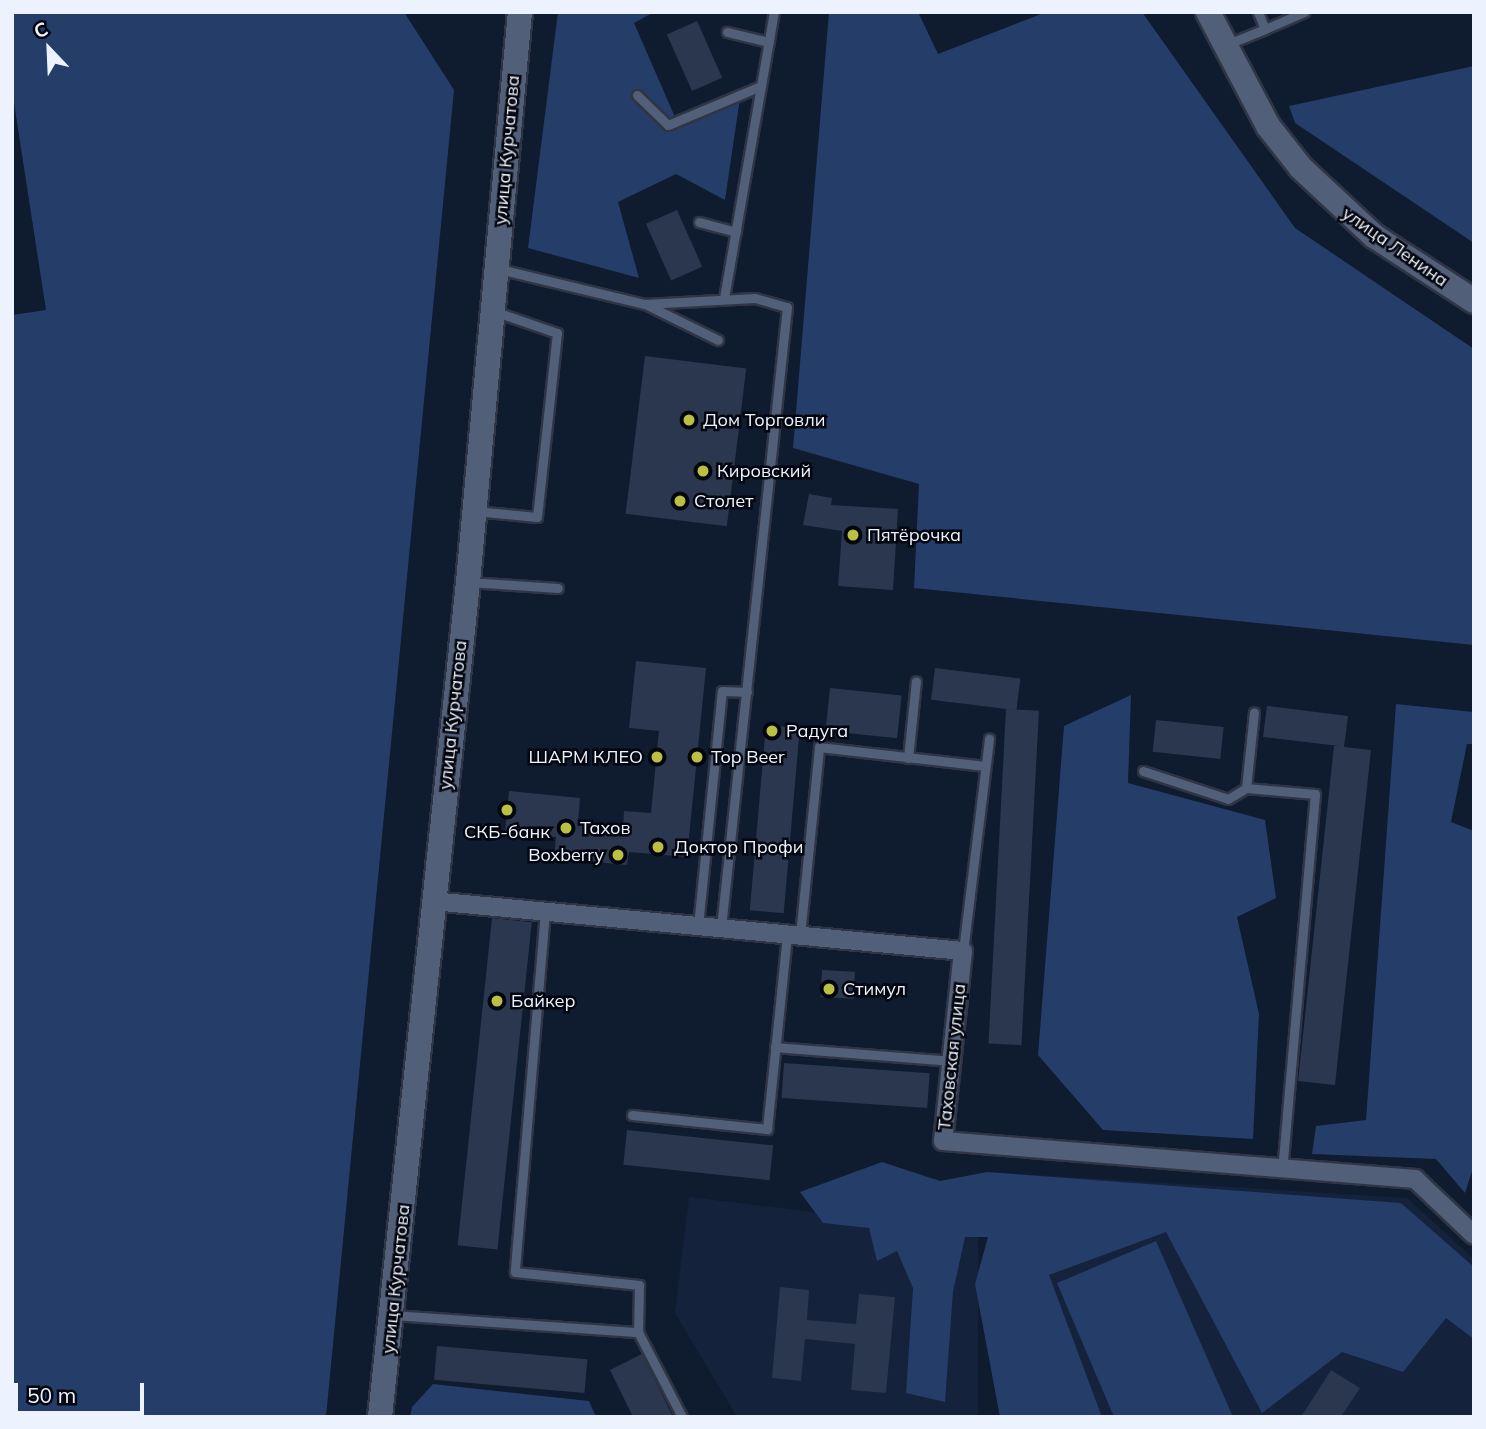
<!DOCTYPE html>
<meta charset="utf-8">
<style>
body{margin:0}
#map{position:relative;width:1486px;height:1429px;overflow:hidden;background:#0f1b2f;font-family:Mulish,sans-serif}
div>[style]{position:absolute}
.built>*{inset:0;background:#14223c}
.green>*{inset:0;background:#243d69}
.building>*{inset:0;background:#2b374e;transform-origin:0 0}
.roads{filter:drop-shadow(2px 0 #303545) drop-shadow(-2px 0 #303545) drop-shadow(0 2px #303545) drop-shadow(0 -2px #303545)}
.lane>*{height:9px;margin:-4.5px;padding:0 4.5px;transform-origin:4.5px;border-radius:4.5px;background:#515f78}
.street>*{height:18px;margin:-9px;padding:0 9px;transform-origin:9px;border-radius:9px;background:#515f78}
.secondary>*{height:24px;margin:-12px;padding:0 12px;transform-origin:12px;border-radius:12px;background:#515f78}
.dots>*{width:19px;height:19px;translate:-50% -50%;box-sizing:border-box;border:4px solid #03060e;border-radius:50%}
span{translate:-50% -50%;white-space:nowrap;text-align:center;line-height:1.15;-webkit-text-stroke:5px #03060e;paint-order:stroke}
.street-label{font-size:18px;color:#ecf3ff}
.poi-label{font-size:18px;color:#ecf3ff}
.left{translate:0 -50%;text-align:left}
.right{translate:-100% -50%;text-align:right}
.frame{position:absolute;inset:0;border:14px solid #ecf3ff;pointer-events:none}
.north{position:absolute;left:14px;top:14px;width:70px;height:70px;-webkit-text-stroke:5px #03060e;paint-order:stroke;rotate:337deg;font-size:19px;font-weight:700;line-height:28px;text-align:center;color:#ecf3ff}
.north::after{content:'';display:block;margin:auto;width:24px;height:32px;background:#ecf3ff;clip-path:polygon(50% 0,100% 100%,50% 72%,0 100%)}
.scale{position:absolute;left:14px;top:1383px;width:130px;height:32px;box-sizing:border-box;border:4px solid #ecf3ff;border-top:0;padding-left:9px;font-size:21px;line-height:24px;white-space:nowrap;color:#ecf3ff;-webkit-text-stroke:5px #03060e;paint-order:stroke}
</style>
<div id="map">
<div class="built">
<div style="clip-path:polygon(1021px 1174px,1407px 1198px,1474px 1259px,1474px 1417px,1042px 1417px)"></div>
<div style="clip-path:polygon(689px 1197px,978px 1232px,978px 1417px,737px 1417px,675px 1313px)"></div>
</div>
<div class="green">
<div style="clip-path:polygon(12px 12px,404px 12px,454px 90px,326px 1417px,12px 1417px,12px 315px,46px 310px,12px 90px)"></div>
<div style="clip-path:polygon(558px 12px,654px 12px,634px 23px,675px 117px,740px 98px,725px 200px,676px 174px,618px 202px,639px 278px,528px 248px)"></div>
<div style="clip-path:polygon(829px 12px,918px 12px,938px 54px,1046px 12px,1142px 12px,1295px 228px,1474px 349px,1474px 645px,914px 588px,919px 484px,793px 448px)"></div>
<div style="clip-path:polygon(1474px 66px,1474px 243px,1295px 123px,1289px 106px)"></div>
<div style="clip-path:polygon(1131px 695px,1128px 783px,1265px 820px,1276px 898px,1237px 917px,1259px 1014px,1253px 1139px,1103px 1130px,1038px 1055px,1064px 726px)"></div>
<div style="clip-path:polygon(1396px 704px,1474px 712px,1474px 744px,1467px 744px,1451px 822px,1474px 831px,1474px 1165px,1465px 1193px,1436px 1159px,1312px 1154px,1316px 1126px,1366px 1120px)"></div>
<div style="clip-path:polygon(882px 1162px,940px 1181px,987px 1172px,1401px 1203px,1474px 1267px,1474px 1339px,1446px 1318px,1403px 1372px,1342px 1352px,1262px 1413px,1166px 1232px,1049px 1275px,1102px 1417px,1000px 1417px,975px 1284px,988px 1237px,965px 1237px,953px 1292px,945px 1402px,906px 1393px,913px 1288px,897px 1251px,877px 1261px,869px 1228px,823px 1223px,800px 1192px)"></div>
<div style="clip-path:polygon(1156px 1241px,1233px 1417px,1114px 1417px,1057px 1283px)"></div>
<div style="clip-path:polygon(433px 1384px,589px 1401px,596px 1417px,410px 1417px,412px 1407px)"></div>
</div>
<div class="building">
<div style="left:697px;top:21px;width:62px;height:33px;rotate:66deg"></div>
<div style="left:677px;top:210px;width:62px;height:34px;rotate:66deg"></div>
<div style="left:645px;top:356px;width:102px;height:159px;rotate:7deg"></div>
<div style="clip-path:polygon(809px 494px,832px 498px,831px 505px,898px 509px,893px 590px,838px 586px,842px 531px,803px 525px)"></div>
<div style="clip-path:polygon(636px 661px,706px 668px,687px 857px,629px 852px,627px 865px,554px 858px,556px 837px,505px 832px,509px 791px,580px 798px,578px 823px,623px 827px,624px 811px,651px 813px,659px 731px,629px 728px)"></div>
<div style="left:935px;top:668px;width:86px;height:32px;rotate:7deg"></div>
<div style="left:830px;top:688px;width:72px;height:43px;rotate:6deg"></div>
<div style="clip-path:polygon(1267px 706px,1348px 716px,1344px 747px,1371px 750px,1335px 1085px,1298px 1081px,1334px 746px,1339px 746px,1263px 737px)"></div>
<div style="left:1006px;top:709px;width:33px;height:335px;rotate:3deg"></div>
<div style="left:1156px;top:720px;width:68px;height:32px;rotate:6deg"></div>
<div style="left:766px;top:725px;width:34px;height:186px;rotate:5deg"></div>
<div style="left:492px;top:918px;width:40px;height:329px;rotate:6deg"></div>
<div style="left:822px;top:970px;width:33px;height:27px;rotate:3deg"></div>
<div style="left:784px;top:1063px;width:146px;height:35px;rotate:4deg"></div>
<div style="left:627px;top:1130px;width:147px;height:35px;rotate:6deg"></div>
<div style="clip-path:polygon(780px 1287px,809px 1290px,807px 1320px,856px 1324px,859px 1294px,895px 1297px,886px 1393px,851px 1390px,855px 1344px,805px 1339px,801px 1381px,772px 1378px)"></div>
<div style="left:437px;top:1346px;width:151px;height:34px;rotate:5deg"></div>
<div style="clip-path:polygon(642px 1354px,655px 1380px,673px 1417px,633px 1417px,610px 1370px)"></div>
<div style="clip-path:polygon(1331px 1370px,1360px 1388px,1341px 1417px,1301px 1417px)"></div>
</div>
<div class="roads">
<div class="lane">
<div style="left:1258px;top:12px;width:18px;rotate:68deg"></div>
<div style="left:1265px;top:29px;width:43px;rotate:-23.6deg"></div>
<div style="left:727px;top:32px;width:43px;rotate:13.4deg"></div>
<div style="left:1228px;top:44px;width:40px;rotate:-22deg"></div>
<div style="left:637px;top:95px;width:43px;rotate:44.1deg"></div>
<div style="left:668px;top:125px;width:101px;rotate:-22.8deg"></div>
<div style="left:699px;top:222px;width:38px;rotate:15deg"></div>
<div style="left:499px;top:269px;width:150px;rotate:13.5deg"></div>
<div style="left:645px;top:304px;width:110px;rotate:-3.1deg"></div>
<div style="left:755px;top:298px;width:33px;rotate:16deg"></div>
<div style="left:787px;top:307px;width:624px;rotate:96.07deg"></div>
<div style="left:724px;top:298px;width:290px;rotate:-80.1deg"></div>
<div style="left:647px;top:305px;width:79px;rotate:26.2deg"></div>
<div style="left:475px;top:511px;width:62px;rotate:5.5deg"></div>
<div style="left:537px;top:517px;width:185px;rotate:-83.8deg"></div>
<div style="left:557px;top:333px;width:68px;rotate:-161deg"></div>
<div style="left:469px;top:582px;width:89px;rotate:3.9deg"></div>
<div style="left:908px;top:758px;width:77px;rotate:-84.1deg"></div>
<div style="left:1143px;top:771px;width:89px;rotate:18.2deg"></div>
<div style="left:1228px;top:799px;width:21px;rotate:-31deg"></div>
<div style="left:1246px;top:788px;width:69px;rotate:5deg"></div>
<div style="left:1315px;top:794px;width:375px;rotate:95deg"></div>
<div style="left:1246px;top:788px;width:76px;rotate:-84deg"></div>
<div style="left:545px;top:911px;width:362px;rotate:94.8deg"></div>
<div style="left:515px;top:1272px;width:125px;rotate:6deg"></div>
<div style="left:639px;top:1285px;width:47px;rotate:91.2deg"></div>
<div style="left:698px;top:926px;width:236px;rotate:-84.2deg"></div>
<div style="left:722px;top:691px;width:25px;rotate:2deg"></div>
<div style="left:800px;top:935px;width:189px;rotate:-84.2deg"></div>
<div style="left:819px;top:747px;width:167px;rotate:6.5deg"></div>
<div style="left:963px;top:951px;width:214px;rotate:-83deg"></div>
<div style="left:775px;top:1047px;width:177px;rotate:4.5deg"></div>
<div style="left:632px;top:1115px;width:136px;rotate:5.9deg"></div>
<div style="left:767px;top:1129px;width:196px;rotate:-84.1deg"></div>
<div style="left:393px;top:1315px;width:246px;rotate:4deg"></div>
<div style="left:638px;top:1332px;width:96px;rotate:62.6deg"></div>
</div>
<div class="street">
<div style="left:432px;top:901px;width:533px;rotate:5.38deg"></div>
<div style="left:963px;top:951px;width:191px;rotate:96deg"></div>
<div style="left:943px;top:1141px;width:474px;rotate:4.6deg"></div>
<div style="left:1415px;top:1179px;width:81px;rotate:43.5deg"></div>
</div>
<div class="secondary">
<div style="left:1208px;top:12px;width:129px;rotate:62.2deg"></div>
<div style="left:1268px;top:126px;width:53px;rotate:51.8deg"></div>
<div style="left:1301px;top:168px;width:100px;rotate:43deg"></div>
<div style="left:1374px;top:236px;width:119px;rotate:33deg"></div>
<div style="left:380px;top:1417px;width:840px;rotate:-83.98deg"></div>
<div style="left:468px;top:582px;width:572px;rotate:-84.79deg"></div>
</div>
</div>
<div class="dots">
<div style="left:689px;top:420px;background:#bbc045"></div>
<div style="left:703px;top:471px;background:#bbc045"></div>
<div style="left:680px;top:501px;background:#bbc045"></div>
<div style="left:853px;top:535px;background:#bbc045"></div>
<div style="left:772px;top:731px;background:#bbc045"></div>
<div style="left:657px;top:757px;background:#bbc045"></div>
<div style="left:697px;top:757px;background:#bbc045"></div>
<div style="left:507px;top:810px;background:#bbc045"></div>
<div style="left:566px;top:828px;background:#bbc045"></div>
<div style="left:658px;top:847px;background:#bbc045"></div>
<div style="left:618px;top:855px;background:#bbc045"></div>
<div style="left:829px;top:989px;background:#bbc045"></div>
<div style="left:497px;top:1001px;background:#bbc045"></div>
</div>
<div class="street-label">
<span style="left:507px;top:150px;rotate:-85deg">улица Курчатова</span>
<span style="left:1395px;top:247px;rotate:35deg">улица Ленина</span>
<span style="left:453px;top:715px;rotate:-84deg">улица Курчатова</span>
<span style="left:952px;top:1057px;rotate:-84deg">Таховская улица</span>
<span style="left:396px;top:1279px;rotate:-84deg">улица Курчатова</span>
</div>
<div class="poi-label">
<span class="left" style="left:703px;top:420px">Дом Торговли</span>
<span class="left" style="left:717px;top:471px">Кировский</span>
<span class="left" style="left:694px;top:501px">Столет</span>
<span class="left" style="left:867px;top:535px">Пятёрочка</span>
<span class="left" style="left:786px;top:731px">Радуга</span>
<span class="right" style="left:643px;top:757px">ШАРМ КЛЕО</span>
<span class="left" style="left:711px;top:757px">Top Beer</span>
<span class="left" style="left:580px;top:828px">Тахов</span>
<span style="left:507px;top:832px">СКБ-банк</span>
<span class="left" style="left:674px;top:847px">Доктор Профи</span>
<span class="right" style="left:604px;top:855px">Boxberry</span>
<span class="left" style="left:843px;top:989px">Стимул</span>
<span class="left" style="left:511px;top:1001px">Байкер</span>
</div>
<div class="frame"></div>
<div class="north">С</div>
<div class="scale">50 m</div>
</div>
